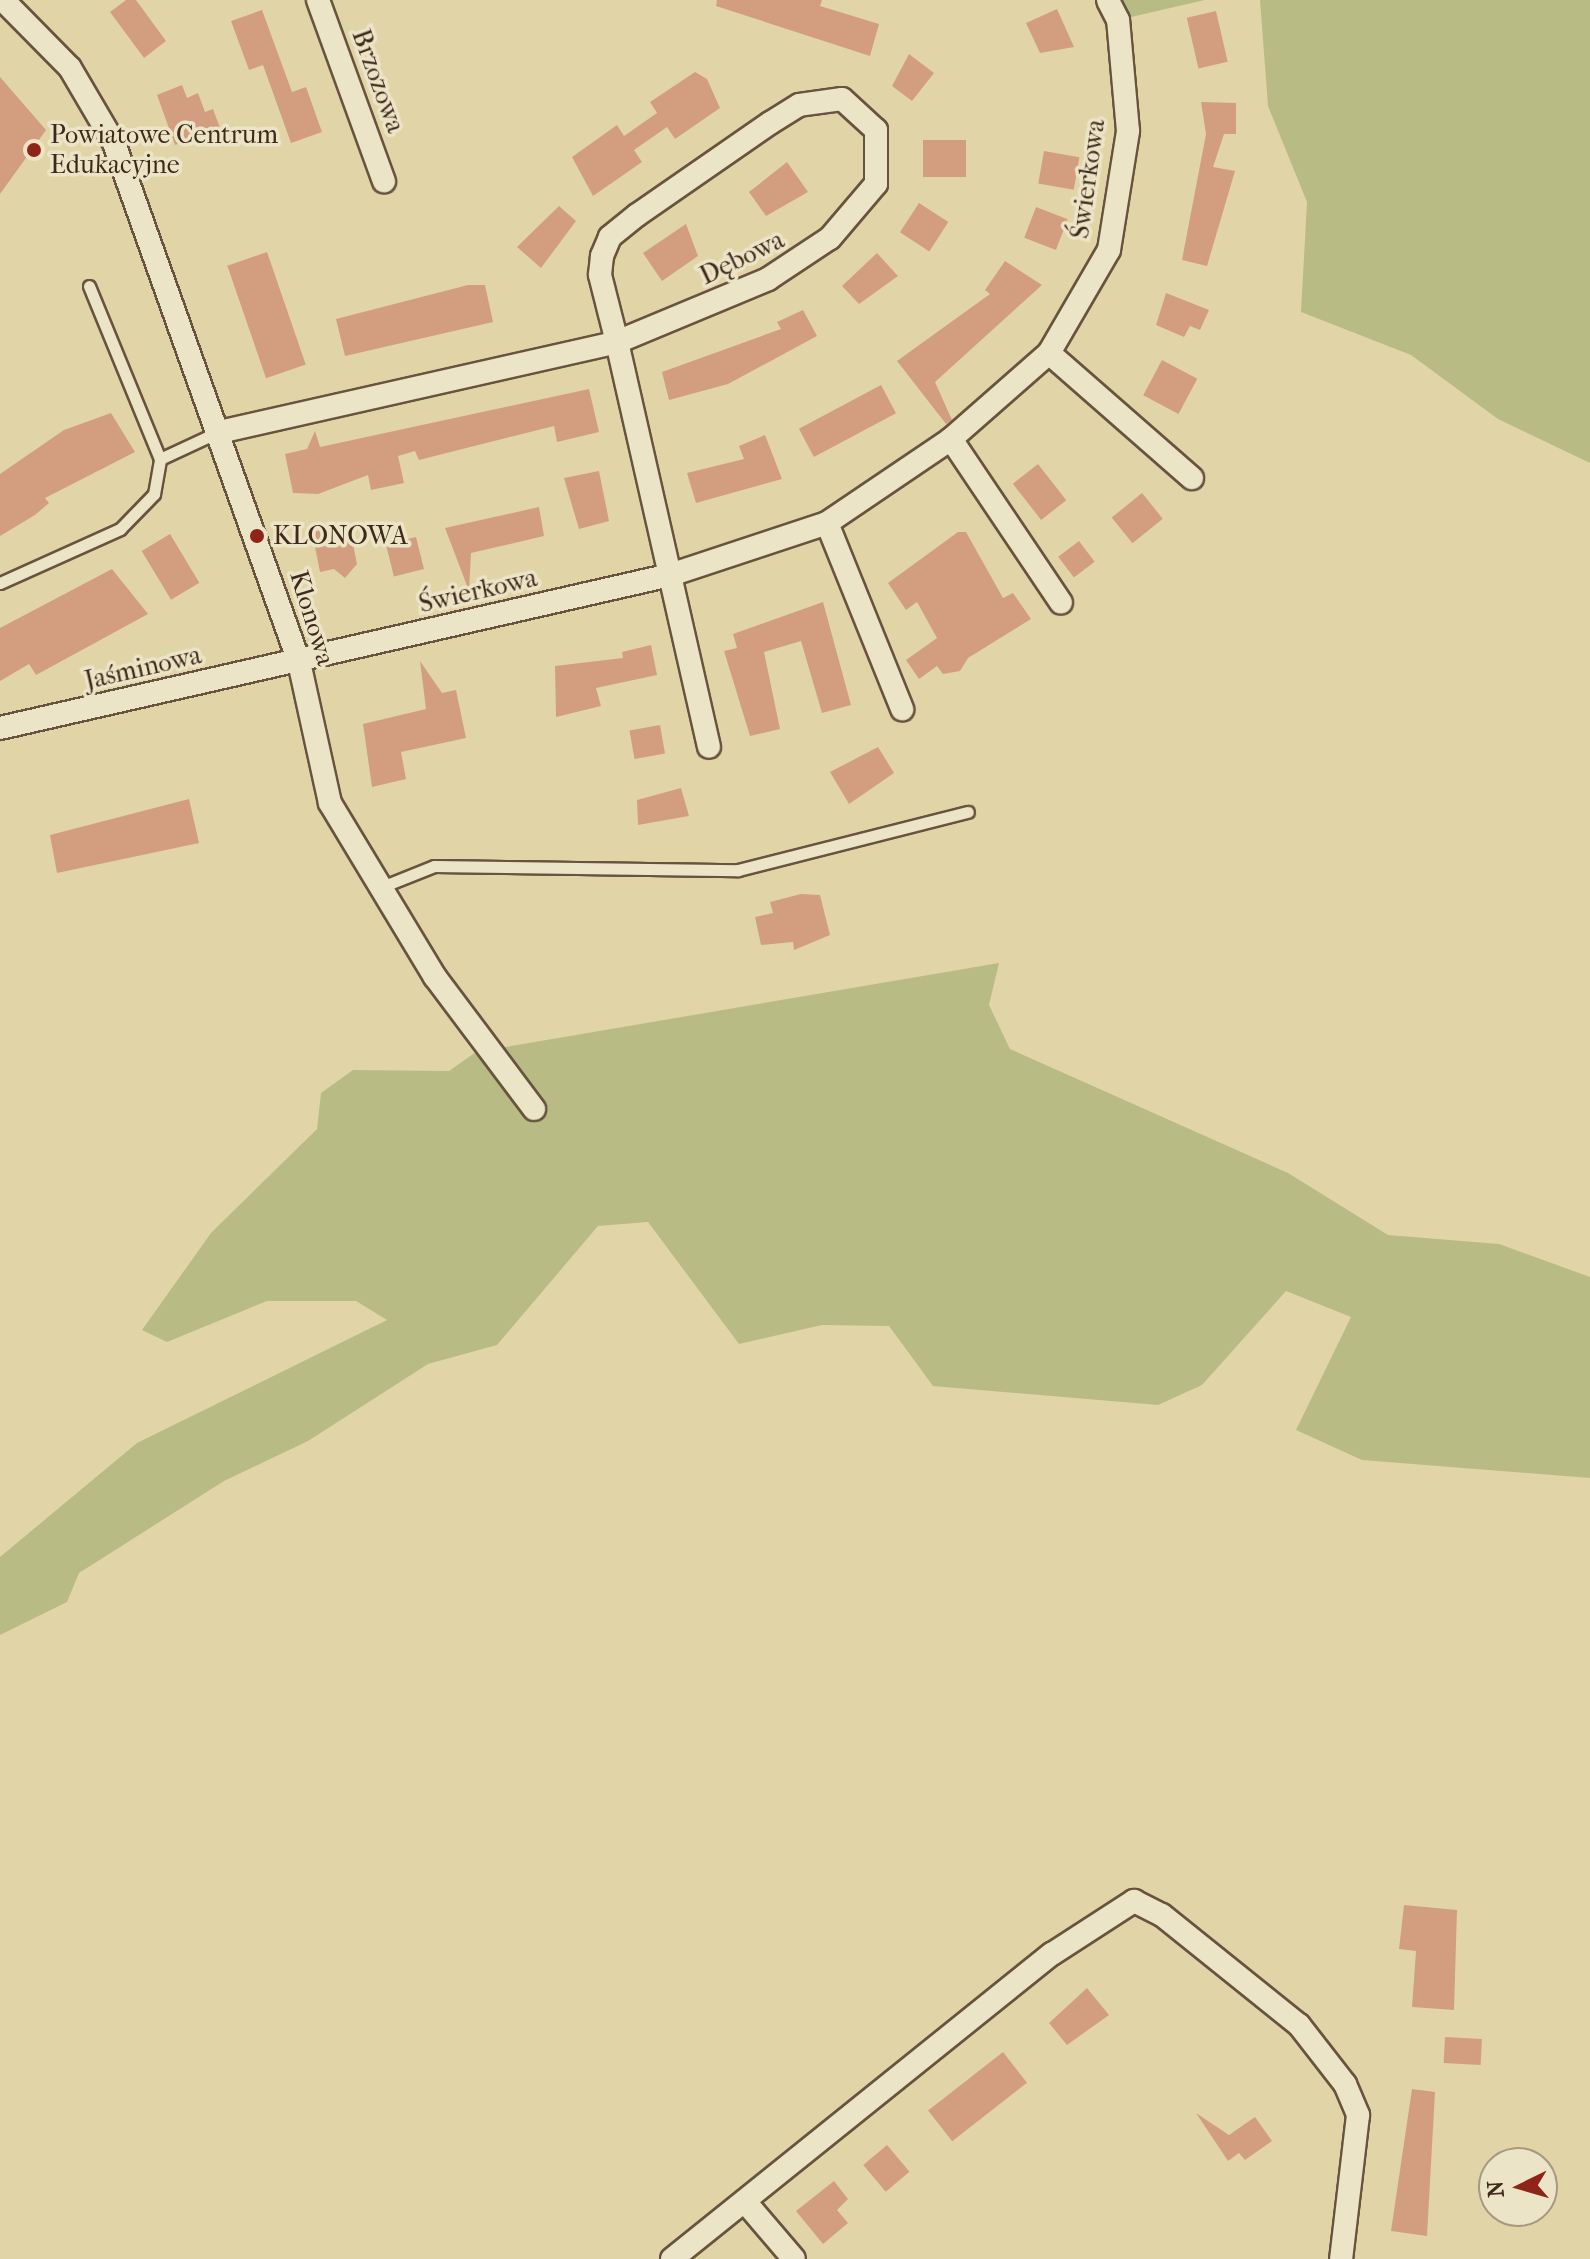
<!DOCTYPE html>
<meta charset="utf-8">
<style>
body{margin:0}
#map{position:relative;width:1590px;height:2259px;overflow:hidden;background:#e1d5a8;font-family:"IM FELL French Canon",serif}
div>[style]{position:absolute}
.green>*{inset:0;background:#b8bc84}
.building>*{inset:0;background:#d39e7f;transform-origin:0 0}
.roads{filter:drop-shadow(2px 0 #68543e) drop-shadow(-2px 0 #68543e) drop-shadow(0 2px #68543e) drop-shadow(0 -2px #68543e)}
.lane>*{height:11px;margin:-5.5px;padding:0 5.5px;transform-origin:5.5px;border-radius:5.5px;background:#ece4c6}
.street>*{height:22px;margin:-11px;padding:0 11px;transform-origin:11px;border-radius:11px;background:#ece4c6}
.dots>*{width:22px;height:22px;translate:-50% -50%;box-sizing:border-box;border:4px solid #ece4c6;border-radius:50%}
span{translate:-50% -50%;white-space:nowrap;text-align:center;line-height:1.15;-webkit-text-stroke:7px #ece4c6;paint-order:stroke}
.street-label{font-size:26px;color:#3f291b}
.poi-label{font-size:26px;color:#3f291b}
.left{translate:0 -50%;text-align:left}
.north{position:absolute;left:1478px;top:2147px;width:80px;height:80px;box-sizing:border-box;background:#ece4c6;border:2px solid #a79982;border-radius:50%;rotate:265deg;font-size:22px;font-weight:700;line-height:32px;text-align:center;color:#3f291b}
.north::after{content:'';display:block;margin:auto;width:28px;height:36px;background:#8f2418;clip-path:polygon(50% 0,100% 100%,50% 72%,0 100%)}
</style>
<div id="map">
<div class="green">
<div style="clip-path:polygon(1122px 0,1205px 0,1131px 17px)"></div>
<div style="clip-path:polygon(1260px 0,1590px 0,1590px 463px,1498px 419px,1411px 355px,1301px 312px,1307px 202px,1268px 106px)"></div>
<div style="clip-path:polygon(999px 963px,989px 1005px,1010px 1049px,1288px 1173px,1388px 1235px,1499px 1244px,1590px 1277px,1590px 1478px,1362px 1460px,1296px 1430px,1351px 1317px,1286px 1291px,1202px 1385px,1158px 1405px,933px 1386px,889px 1326px,822px 1325px,739px 1344px,648px 1222px,598px 1226px,497px 1345px,428px 1364px,308px 1441px,224px 1481px,79px 1573px,67px 1602px,0 1635px,0 1557px,137px 1443px,387px 1320px,356px 1301px,267px 1301px,167px 1342px,142px 1330px,211px 1233px,317px 1129px,321px 1093px,353px 1070px,449px 1071px,476px 1052px)"></div>
</div>
<div class="building">
<div style="clip-path:polygon(126px 0,136px 0,166px 41px,144px 58px,110px 12px)"></div>
<div style="clip-path:polygon(717px 0,822px 0,820px 6px,879px 24px,870px 56px,716px 6px)"></div>
<div style="clip-path:polygon(1057px 9px,1074px 47px,1040px 53px,1026px 23px)"></div>
<div style="clip-path:polygon(262px 10px,292px 92px,306px 87px,322px 132px,291px 143px,263px 65px,249px 70px,231px 21px)"></div>
<div style="left:1216px;top:11px;width:52px;height:30px;rotate:77deg"></div>
<div style="clip-path:polygon(909px 54px,934px 73px,912px 101px,892px 86px)"></div>
<div style="clip-path:polygon(695px 72px,707px 79px,720px 108px,675px 139px,667px 127px,634px 150px,642px 162px,593px 196px,572px 157px,617px 125px,624px 136px,657px 113px,650px 102px)"></div>
<div style="clip-path:polygon(0 77px,46px 130px,0 194px)"></div>
<div style="clip-path:polygon(182px 85px,187px 98px,198px 93px,205px 112px,213px 109px,220px 128px,175px 145px,157px 95px)"></div>
<div style="clip-path:polygon(1201px 102px,1236px 103px,1236px 134px,1224px 134px,1213px 167px,1235px 171px,1207px 266px,1182px 260px,1206px 134px)"></div>
<div style="left:923px;top:140px;width:43px;height:37px"></div>
<div style="left:1044px;top:151px;width:36px;height:33px;rotate:10deg"></div>
<div style="clip-path:polygon(787px 162px,808px 192px,766px 216px,749px 192px)"></div>
<div style="left:919px;top:203px;width:35px;height:35px;rotate:33deg"></div>
<div style="clip-path:polygon(559px 206px,576px 221px,541px 268px,517px 247px)"></div>
<div style="left:1036px;top:207px;width:34px;height:33px;rotate:21deg"></div>
<div style="clip-path:polygon(686px 224px,698px 256px,662px 281px,643px 253px)"></div>
<div style="left:267px;top:252px;width:119px;height:42px;rotate:71deg"></div>
<div style="clip-path:polygon(877px 253px,898px 276px,859px 304px,842px 286px)"></div>
<div style="clip-path:polygon(1005px 261px,1042px 285px,935px 382px,952px 420px,946px 424px,897px 361px,990px 294px,985px 290px)"></div>
<div style="clip-path:polygon(468px 285px,485px 285px,493px 322px,345px 356px,336px 319px)"></div>
<div style="clip-path:polygon(1166px 293px,1209px 310px,1200px 330px,1190px 326px,1184px 337px,1156px 325px)"></div>
<div style="clip-path:polygon(803px 310px,817px 336px,728px 384px,669px 400px,662px 372px,781px 329px,777px 322px)"></div>
<div style="left:1162px;top:360px;width:40px;height:40px;rotate:28deg"></div>
<div style="left:881px;top:385px;width:32px;height:93px;rotate:62deg"></div>
<div style="clip-path:polygon(589px 389px,599px 432px,557px 442px,554px 426px,419px 460px,415px 451px,398px 456px,404px 483px,371px 490px,368px 475px,318px 494px,293px 493px,285px 454px,307px 449px,315px 431px,320px 447px)"></div>
<div style="clip-path:polygon(111px 413px,135px 452px,45px 498px,49px 503px,35px 515px,0 536px,0 474px,64px 430px)"></div>
<div style="clip-path:polygon(765px 435px,782px 479px,696px 503px,687px 473px,744px 459px,739px 446px)"></div>
<div style="left:1038px;top:464px;width:46px;height:32px;rotate:52deg"></div>
<div style="clip-path:polygon(599px 471px,609px 521px,579px 529px,564px 478px)"></div>
<div style="left:1142px;top:493px;width:33px;height:39px;rotate:51deg"></div>
<div style="clip-path:polygon(539px 507px,544px 536px,471px 553px,469px 591px,445px 528px)"></div>
<div style="clip-path:polygon(349px 525px,357px 564px,345px 578px,334px 569px,320px 572px,312px 532px)"></div>
<div style="clip-path:polygon(958px 532px,966px 532px,1003px 598px,1013px 593px,1031px 619px,968px 658px,960px 671px,943px 674px,937px 666px,919px 679px,906px 660px,937px 638px,917px 602px,906px 610px,888px 583px)"></div>
<div style="left:170px;top:534px;width:57px;height:33px;rotate:59deg"></div>
<div style="left:416px;top:537px;width:33px;height:31px;rotate:76deg"></div>
<div style="left:1079px;top:541px;width:26px;height:26px;rotate:53deg"></div>
<div style="clip-path:polygon(112px 569px,148px 614px,36px 675px,29px 664px,0 681px,0 628px)"></div>
<div style="clip-path:polygon(823px 602px,851px 705px,822px 713px,801px 641px,764px 652px,780px 729px,750px 736px,724px 651px,737px 648px,733px 634px)"></div>
<div style="clip-path:polygon(651px 645px,657px 675px,596px 688px,601px 706px,556px 717px,555px 666px,623px 658px,622px 652px)"></div>
<div style="clip-path:polygon(420px 661px,442px 693px,456px 690px,466px 738px,401px 752px,406px 779px,372px 787px,363px 724px,426px 709px)"></div>
<div style="left:660px;top:725px;width:29px;height:31px;rotate:80deg"></div>
<div style="clip-path:polygon(878px 747px,894px 773px,849px 804px,830px 772px)"></div>
<div style="clip-path:polygon(681px 788px,689px 816px,638px 825px,637px 800px)"></div>
<div style="clip-path:polygon(189px 799px,199px 843px,57px 873px,50px 835px)"></div>
<div style="clip-path:polygon(801px 894px,820px 895px,830px 935px,794px 950px,793px 942px,761px 945px,755px 917px,773px 913px,770px 902px)"></div>
<div style="clip-path:polygon(1404px 1905px,1457px 1910px,1454px 2010px,1412px 2007px,1416px 1951px,1399px 1949px)"></div>
<div style="clip-path:polygon(1087px 1988px,1109px 2015px,1067px 2045px,1049px 2023px)"></div>
<div style="left:1445px;top:2037px;width:37px;height:26px;rotate:3deg"></div>
<div style="left:1003px;top:2052px;width:39px;height:95px;rotate:52deg"></div>
<div style="clip-path:polygon(1412px 2089px,1435px 2092px,1427px 2236px,1391px 2231px)"></div>
<div style="clip-path:polygon(1196px 2113px,1229px 2135px,1255px 2117px,1272px 2141px,1245px 2160px,1239px 2153px,1228px 2161px)"></div>
<div style="left:887px;top:2145px;width:35px;height:31px;rotate:50deg"></div>
<div style="clip-path:polygon(834px 2181px,848px 2199px,837px 2210px,848px 2223px,823px 2244px,796px 2211px)"></div>
</div>
<div class="roads">
<div class="lane">
<div style="left:89px;top:286px;width:187px;rotate:67.7deg"></div>
<div style="left:160px;top:459px;width:64px;rotate:-25deg"></div>
<div style="left:0;top:583px;width:132px;rotate:-24.2deg"></div>
<div style="left:120px;top:529px;width:49px;rotate:-45.8deg"></div>
<div style="left:154px;top:494px;width:36px;rotate:-80deg"></div>
<div style="left:379px;top:888px;width:59px;rotate:-21.8deg"></div>
<div style="left:434px;top:866px;width:304px;rotate:0.8deg"></div>
<div style="left:738px;top:870px;width:237px;rotate:-14.2deg"></div>
</div>
<div class="street">
<div style="left:3px;top:0;width:95px;rotate:45.4deg"></div>
<div style="left:70px;top:68px;width:87px;rotate:59.6deg"></div>
<div style="left:114px;top:143px;width:551px;rotate:70.38deg"></div>
<div style="left:299px;top:662px;width:144px;rotate:77.6deg"></div>
<div style="left:330px;top:803px;width:203px;rotate:58.9deg"></div>
<div style="left:435px;top:977px;width:165px;rotate:53.1deg"></div>
<div style="left:318px;top:0;width:193px;rotate:70deg"></div>
<div style="left:1049px;top:353px;width:190px;rotate:41.2deg"></div>
<div style="left:219px;top:432px;width:408px;rotate:-12.7deg"></div>
<div style="left:617px;top:342px;width:164px;rotate:-22.6deg"></div>
<div style="left:768px;top:279px;width:74px;rotate:-33.5deg"></div>
<div style="left:830px;top:238px;width:71px;rotate:-49.6deg"></div>
<div style="left:876px;top:184px;width:54px;rotate:-90deg"></div>
<div style="left:876px;top:130px;width:46px;rotate:-137.6deg"></div>
<div style="left:842px;top:99px;width:43px;rotate:172.1deg"></div>
<div style="left:799px;top:105px;width:34px;rotate:148deg"></div>
<div style="left:770px;top:123px;width:162px;rotate:145.3deg"></div>
<div style="left:637px;top:215px;width:35px;rotate:141deg"></div>
<div style="left:610px;top:237px;width:21px;rotate:113deg"></div>
<div style="left:602px;top:256px;width:19px;rotate:96deg"></div>
<div style="left:600px;top:275px;width:69px;rotate:75.8deg"></div>
<div style="left:617px;top:342px;width:415px;rotate:77.2deg"></div>
<div style="left:951px;top:439px;width:197px;rotate:56.1deg"></div>
<div style="left:827px;top:523px;width:201px;rotate:68deg"></div>
<div style="left:0;top:728px;width:687px;rotate:-12.86deg"></div>
<div style="left:670px;top:575px;width:165px;rotate:-18.3deg"></div>
<div style="left:827px;top:523px;width:150px;rotate:-34.1deg"></div>
<div style="left:951px;top:439px;width:130px;rotate:-41.3deg"></div>
<div style="left:1049px;top:353px;width:119px;rotate:-59.8deg"></div>
<div style="left:1109px;top:250px;width:121px;rotate:-80.9deg"></div>
<div style="left:1128px;top:131px;width:111px;rotate:-95.1deg"></div>
<div style="left:1118px;top:20px;width:22px;rotate:-117deg"></div>
<div style="left:747px;top:2204px;width:72px;rotate:49.5deg"></div>
<div style="left:672px;top:2259px;width:487px;rotate:-38.8deg"></div>
<div style="left:1052px;top:1954px;width:98px;rotate:-32.9deg"></div>
<div style="left:1134px;top:1901px;width:31px;rotate:27deg"></div>
<div style="left:1162px;top:1915px;width:176px;rotate:38.8deg"></div>
<div style="left:1299px;top:2025px;width:75px;rotate:52.1deg"></div>
<div style="left:1345px;top:2084px;width:34px;rotate:67deg"></div>
<div style="left:1358px;top:2115px;width:145px;rotate:96.7deg"></div>
</div>
</div>
<div class="dots">
<div style="left:34px;top:150px;background:#8f2418"></div>
<div style="left:257px;top:536px;background:#8f2418"></div>
</div>
<div class="street-label">
<span style="left:378px;top:81px;rotate:70deg">Brzozowa</span>
<span style="left:1088px;top:179px;rotate:-82deg">Świerkowa</span>
<span style="left:742px;top:258px;rotate:-26deg">Dębowa</span>
<span style="left:478px;top:591px;rotate:-13deg">Świerkowa</span>
<span style="left:312px;top:618px;rotate:73deg">Klonowa</span>
<span style="left:143px;top:668px;rotate:-13deg">Jaśminowa</span>
</div>
<div class="poi-label">
<span class="left" style="left:50px;top:150px">Powiatowe Centrum<br>Edukacyjne</span>
<span class="left" style="left:273px;top:536px">KLONOWA</span>
</div>
<div class="north">N</div>
</div>
